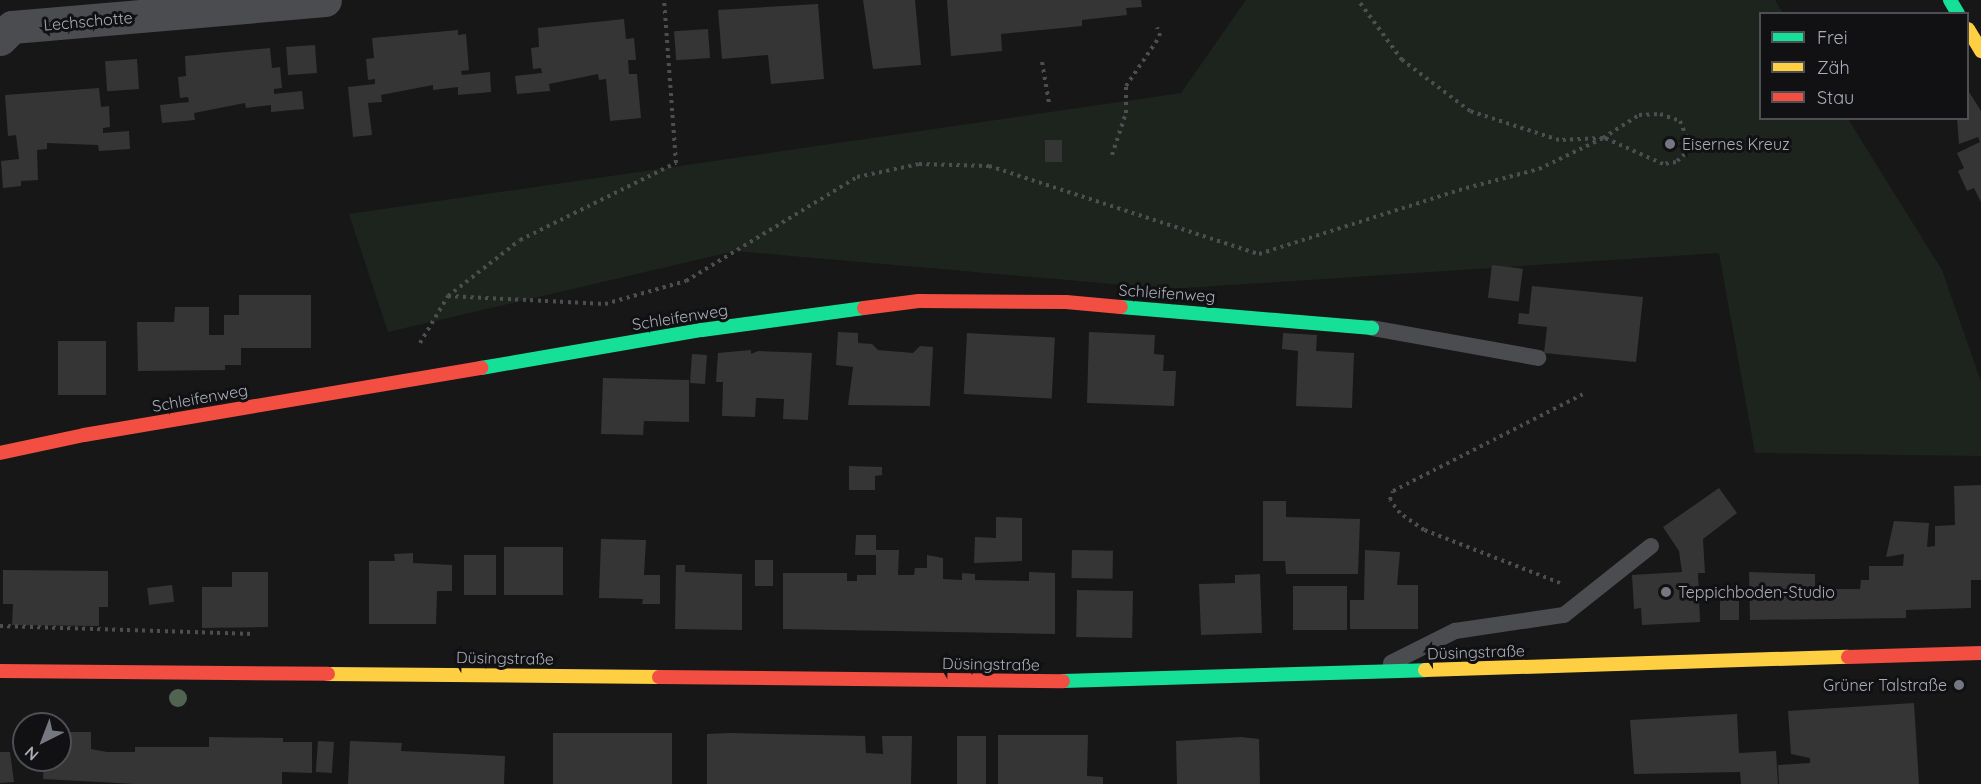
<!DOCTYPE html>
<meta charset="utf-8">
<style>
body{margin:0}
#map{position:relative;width:1981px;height:784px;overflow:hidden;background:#171717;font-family:Quicksand,sans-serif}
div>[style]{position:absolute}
.green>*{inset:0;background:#1d241e}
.building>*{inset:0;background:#353536;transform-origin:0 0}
.path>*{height:4px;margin-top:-2px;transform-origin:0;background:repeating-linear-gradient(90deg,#4d4e52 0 3px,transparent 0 7.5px)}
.lane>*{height:16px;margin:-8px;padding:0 8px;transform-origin:8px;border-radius:8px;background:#4b4c50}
.street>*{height:33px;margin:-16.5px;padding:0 16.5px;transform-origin:16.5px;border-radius:16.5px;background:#4b4c50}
.fast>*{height:14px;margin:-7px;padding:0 7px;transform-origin:7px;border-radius:7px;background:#16e098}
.slow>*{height:14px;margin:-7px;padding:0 7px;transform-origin:7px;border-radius:7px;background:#ffcf43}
.jam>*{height:14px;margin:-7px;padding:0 7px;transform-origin:7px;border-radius:7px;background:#f24e42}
.trees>*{width:18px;height:18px;margin:-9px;border-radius:50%;background:#506451}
.dots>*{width:16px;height:16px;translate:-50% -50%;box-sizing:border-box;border:3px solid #111113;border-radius:50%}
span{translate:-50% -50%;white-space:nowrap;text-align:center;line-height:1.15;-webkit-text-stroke:6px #111113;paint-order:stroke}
.street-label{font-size:16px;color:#a8adb8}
.poi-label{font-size:16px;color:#a8adb8}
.left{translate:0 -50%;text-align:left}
.right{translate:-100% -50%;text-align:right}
.legend{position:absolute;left:1759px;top:12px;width:210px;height:108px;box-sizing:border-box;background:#111113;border:2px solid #4d4f55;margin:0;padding:8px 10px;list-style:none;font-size:18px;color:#a8adb8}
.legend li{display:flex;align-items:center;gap:12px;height:30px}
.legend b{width:30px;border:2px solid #4d4f55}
.north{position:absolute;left:12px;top:712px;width:60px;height:60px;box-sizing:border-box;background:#111113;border:2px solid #4d4f55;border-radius:50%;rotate:222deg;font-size:16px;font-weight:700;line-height:24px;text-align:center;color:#a8adb8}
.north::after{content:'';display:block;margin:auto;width:21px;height:27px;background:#757880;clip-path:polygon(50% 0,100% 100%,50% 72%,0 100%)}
</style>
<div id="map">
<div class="green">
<div style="clip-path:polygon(1246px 0,1775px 0,1783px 13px,1760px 14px,1760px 118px,1848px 119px,1942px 270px,1981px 382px,1981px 456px,1755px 453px,1719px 253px,1170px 289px,735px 251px,388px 332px,349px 214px,1181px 93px)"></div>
</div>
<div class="building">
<div style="clip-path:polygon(863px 0,915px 0,921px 65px,873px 69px)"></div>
<div style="clip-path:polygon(947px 0,1141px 0,1142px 7px,1126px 8px,1127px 15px,1082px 20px,1082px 26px,1001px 34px,1002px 51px,951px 56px)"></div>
<div style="clip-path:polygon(818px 4px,824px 79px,771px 84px,768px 55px,722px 59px,718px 10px)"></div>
<div style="clip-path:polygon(624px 19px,626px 39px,634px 38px,636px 60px,628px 60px,629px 74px,637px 74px,641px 118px,610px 121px,606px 79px,599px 80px,598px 74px,549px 84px,550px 91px,517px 94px,515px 76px,542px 73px,541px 68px,533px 69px,531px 48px,539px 47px,538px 28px)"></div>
<div style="left:708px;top:29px;width:29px;height:34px;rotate:86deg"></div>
<div style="clip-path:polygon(458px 30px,458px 35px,466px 34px,469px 70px,461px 71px,462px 75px,490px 72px,491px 92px,458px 95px,458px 87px,433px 90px,433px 85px,381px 95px,382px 102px,368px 103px,372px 135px,353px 137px,348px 87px,375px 84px,375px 79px,368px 80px,366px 59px,374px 58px,372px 38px)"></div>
<div style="left:315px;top:45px;width:28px;height:29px;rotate:86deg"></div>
<div style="clip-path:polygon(270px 48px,272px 68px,280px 67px,282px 88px,274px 89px,274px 94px,302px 91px,304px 109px,271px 112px,271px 105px,246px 108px,245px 103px,194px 113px,195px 120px,162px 123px,160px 105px,189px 102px,188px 97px,180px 98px,178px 77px,186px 76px,185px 56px)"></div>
<div style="left:137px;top:59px;width:30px;height:32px;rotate:86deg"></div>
<div style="clip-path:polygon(99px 88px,101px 107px,109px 106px,110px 127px,103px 128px,103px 133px,129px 131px,130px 149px,99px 151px,98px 145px,47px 143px,47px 149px,37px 150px,38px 180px,21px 181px,21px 186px,3px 188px,1px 161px,19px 159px,16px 135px,8px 136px,5px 95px)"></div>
<div style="clip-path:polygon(1969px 92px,1981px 111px,1981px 202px,1974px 188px,1967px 191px,1958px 171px,1964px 168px,1957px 153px,1980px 142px,1978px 137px,1959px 144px,1957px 118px,1968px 118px)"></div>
<div style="left:1045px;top:140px;width:17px;height:22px"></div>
<div style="left:1492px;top:265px;width:31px;height:33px;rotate:7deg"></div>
<div style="clip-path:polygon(1532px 286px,1643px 297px,1636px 362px,1544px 353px,1547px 327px,1518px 324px,1519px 313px,1529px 314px)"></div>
<div style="clip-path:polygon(239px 295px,311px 295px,311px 348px,241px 348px,241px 365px,225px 365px,225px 370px,138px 371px,137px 322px,174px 322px,175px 307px,209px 307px,209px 335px,224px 335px,224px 315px,239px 315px)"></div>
<div style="clip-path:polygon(838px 332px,858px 333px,858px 343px,872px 344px,878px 350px,913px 353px,920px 346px,933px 347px,930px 406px,848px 405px,853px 367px,836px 365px)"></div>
<div style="clip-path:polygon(1089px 332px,1155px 335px,1154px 354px,1164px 355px,1163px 371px,1176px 371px,1174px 406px,1087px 403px)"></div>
<div style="left:967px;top:333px;width:88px;height:61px;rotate:3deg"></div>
<div style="clip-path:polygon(1283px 333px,1317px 335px,1316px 351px,1354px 353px,1352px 408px,1296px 406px,1298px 351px,1282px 349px)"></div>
<div style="left:58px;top:341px;width:48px;height:54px"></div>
<div style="clip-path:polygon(751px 350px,751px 354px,758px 351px,812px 353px,808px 420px,783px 419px,784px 399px,756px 398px,755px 417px,722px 416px,723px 382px,716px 382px,718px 353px)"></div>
<div style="left:692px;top:354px;width:15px;height:29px;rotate:4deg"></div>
<div style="clip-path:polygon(603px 378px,689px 380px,689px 422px,644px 421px,643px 435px,601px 434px)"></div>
<div style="clip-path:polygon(849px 466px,882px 467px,882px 475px,875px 476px,875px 490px,849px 490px)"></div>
<div style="clip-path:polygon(1981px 485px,1981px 580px,1971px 580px,1971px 608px,1906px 610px,1906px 618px,1750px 620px,1749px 572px,1815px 574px,1815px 589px,1860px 589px,1861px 580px,1869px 580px,1869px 566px,1903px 566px,1904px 554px,1886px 557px,1894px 521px,1929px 523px,1927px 547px,1935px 546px,1935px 526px,1955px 525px,1954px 486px)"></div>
<div style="clip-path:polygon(1719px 488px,1737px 513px,1703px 539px,1705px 573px,1698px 573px,1700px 622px,1642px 625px,1641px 608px,1634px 609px,1632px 575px,1682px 572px,1679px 551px,1663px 527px)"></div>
<div style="clip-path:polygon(1263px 501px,1286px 501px,1286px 517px,1360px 519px,1358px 574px,1286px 574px,1285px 561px,1263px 561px)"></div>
<div style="clip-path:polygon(996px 517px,1022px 518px,1022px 561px,974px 563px,975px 537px,996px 538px)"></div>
<div style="clip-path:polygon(856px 535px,876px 535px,876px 550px,899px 550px,898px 575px,914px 575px,915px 568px,927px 568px,927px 555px,943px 558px,943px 579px,962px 580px,962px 573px,975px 574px,975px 580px,1029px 581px,1029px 572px,1055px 573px,1055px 634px,783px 629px,783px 573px,847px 573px,847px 581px,857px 581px,857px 575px,876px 575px,876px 555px,855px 555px)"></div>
<div style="clip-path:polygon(601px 539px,646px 540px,644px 575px,660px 575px,660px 604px,642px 604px,643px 599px,599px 598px)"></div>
<div style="left:504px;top:547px;width:59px;height:48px"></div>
<div style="left:1072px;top:550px;width:41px;height:28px;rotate:1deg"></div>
<div style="clip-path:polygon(1365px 550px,1400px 552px,1397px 585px,1418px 585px,1418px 629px,1350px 629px,1350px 600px,1364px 600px)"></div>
<div style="clip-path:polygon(413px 553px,413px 563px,452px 565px,452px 591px,437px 591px,436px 624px,369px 624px,369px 561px,395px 561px,394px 554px)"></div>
<div style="left:496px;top:555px;width:40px;height:32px;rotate:90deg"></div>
<div style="left:755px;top:560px;width:18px;height:26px"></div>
<div style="clip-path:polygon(676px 565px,685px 565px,685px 572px,742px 574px,742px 630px,675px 629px)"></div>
<div style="clip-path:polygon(3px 570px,108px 571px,108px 607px,99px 607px,99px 626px,12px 625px,13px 604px,3px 604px)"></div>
<div style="clip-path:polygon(232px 572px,268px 572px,268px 627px,202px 628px,202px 587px,232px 587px)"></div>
<div style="clip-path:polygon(1260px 574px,1262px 633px,1201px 635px,1199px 584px,1235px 583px,1235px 575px)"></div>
<div style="left:172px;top:585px;width:17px;height:25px;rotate:83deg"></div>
<div style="left:1347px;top:586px;width:44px;height:54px;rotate:90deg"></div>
<div style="left:1077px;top:590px;width:56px;height:47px;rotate:1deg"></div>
<div style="left:1720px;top:590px;width:19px;height:30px"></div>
<div style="clip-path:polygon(1914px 703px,1919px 784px,1779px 784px,1778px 765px,1810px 763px,1810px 758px,1791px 754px,1788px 711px)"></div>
<div style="clip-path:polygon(1737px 714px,1739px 753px,1776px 751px,1778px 784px,1741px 784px,1740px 772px,1634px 774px,1630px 720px)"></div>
<div style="clip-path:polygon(60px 727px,66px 727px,66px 732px,91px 732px,91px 749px,107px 752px,135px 752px,135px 747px,209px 747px,209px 737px,283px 738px,283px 742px,312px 742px,312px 773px,282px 772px,282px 784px,135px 784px,43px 779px,44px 760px,60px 760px)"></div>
<div style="left:553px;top:733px;width:119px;height:51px"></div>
<div style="clip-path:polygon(730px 733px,865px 736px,866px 753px,883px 754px,882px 736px,912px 736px,911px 784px,707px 784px,707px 734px)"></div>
<div style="clip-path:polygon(998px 735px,1088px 735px,1087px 776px,1103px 777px,1103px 784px,998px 784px)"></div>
<div style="left:957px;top:736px;width:29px;height:48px"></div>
<div style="clip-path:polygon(1241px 737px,1259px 739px,1260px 784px,1177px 784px,1176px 741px)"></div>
<div style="left:318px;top:741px;width:16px;height:31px;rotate:4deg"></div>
<div style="clip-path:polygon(350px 741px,402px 743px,401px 751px,505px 756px,504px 784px,348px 784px)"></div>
<div style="clip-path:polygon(0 752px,10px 752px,14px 782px,0 783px)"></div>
</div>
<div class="path">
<div style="left:1042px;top:62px;width:42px;rotate:80.3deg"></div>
<div style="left:1603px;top:138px;width:43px;rotate:-32.6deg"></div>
<div style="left:1639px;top:115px;width:21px;rotate:-3deg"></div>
<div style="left:1660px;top:114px;width:21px;rotate:19deg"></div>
<div style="left:1680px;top:121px;width:16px;rotate:68deg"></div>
<div style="left:1686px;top:136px;width:18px;rotate:93deg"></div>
<div style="left:1685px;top:154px;width:12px;rotate:138deg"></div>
<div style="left:1676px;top:162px;width:13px;rotate:171deg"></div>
<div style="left:1663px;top:164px;width:64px;rotate:-155.9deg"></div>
<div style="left:1112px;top:155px;width:44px;rotate:-71.6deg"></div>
<div style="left:1126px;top:113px;width:27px;rotate:-90deg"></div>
<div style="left:1126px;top:86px;width:60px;rotate:-55.8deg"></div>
<div style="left:1160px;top:36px;width:9px;rotate:-108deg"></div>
<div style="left:448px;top:296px;width:157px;rotate:2.9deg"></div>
<div style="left:605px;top:304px;width:84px;rotate:-15.9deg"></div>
<div style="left:686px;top:281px;width:200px;rotate:-31.3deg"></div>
<div style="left:857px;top:177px;width:63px;rotate:-11.8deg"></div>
<div style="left:919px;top:164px;width:70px;rotate:1.6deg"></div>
<div style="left:989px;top:166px;width:284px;rotate:18.1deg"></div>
<div style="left:1259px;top:254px;width:210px;rotate:-17.7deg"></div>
<div style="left:1459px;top:190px;width:83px;rotate:-14.7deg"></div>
<div style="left:1539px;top:169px;width:71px;rotate:-25.8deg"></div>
<div style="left:1603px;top:138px;width:44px;rotate:177.4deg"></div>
<div style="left:1559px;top:140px;width:94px;rotate:-162deg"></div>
<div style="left:1470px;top:111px;width:85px;rotate:-143.1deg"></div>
<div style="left:1402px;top:60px;width:74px;rotate:-126.3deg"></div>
<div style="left:420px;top:343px;width:55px;rotate:-59.2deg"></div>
<div style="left:448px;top:296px;width:91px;rotate:-37.9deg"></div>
<div style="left:520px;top:240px;width:174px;rotate:-26.3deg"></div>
<div style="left:676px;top:163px;width:163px;rotate:-94.2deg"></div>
<div style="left:1560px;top:583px;width:146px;rotate:-158.7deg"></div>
<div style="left:1424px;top:530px;width:29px;rotate:-145deg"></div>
<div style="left:1400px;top:513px;width:16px;rotate:-128deg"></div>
<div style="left:1390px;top:500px;width:9px;rotate:-72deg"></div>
<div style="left:1393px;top:491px;width:213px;rotate:-27deg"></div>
<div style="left:0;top:626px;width:255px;rotate:1.8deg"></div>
</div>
<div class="lane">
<div style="left:1372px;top:328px;width:169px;rotate:10.2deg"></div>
<div style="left:1391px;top:663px;width:72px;rotate:-26.6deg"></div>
<div style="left:1455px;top:631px;width:110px;rotate:-8.4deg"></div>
<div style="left:1564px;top:615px;width:111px;rotate:-38.4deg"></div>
</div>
<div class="street">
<div style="left:0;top:39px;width:17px;rotate:-45deg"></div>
<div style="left:12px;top:27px;width:314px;rotate:-4.9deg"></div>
</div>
<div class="fast">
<div style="left:1950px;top:0;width:16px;rotate:60deg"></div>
<div style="left:1121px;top:307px;width:252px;rotate:4.8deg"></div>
<div style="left:481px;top:368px;width:224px;rotate:-9.8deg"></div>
<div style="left:702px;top:330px;width:163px;rotate:-7.7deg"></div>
<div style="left:1063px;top:681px;width:362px;rotate:-1.7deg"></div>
</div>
<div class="slow">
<div style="left:1968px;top:29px;width:26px;rotate:59deg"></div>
<div style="left:1425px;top:670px;width:423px;rotate:-1.8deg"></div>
<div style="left:328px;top:674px;width:331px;rotate:0.5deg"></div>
</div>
<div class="jam">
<div style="left:864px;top:308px;width:55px;rotate:-7.3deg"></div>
<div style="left:919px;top:301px;width:147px;rotate:0.4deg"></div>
<div style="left:1066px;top:302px;width:55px;rotate:5.2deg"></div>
<div style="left:0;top:453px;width:86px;rotate:-12.1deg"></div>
<div style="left:84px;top:435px;width:403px;rotate:-9.6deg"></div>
<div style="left:1848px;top:657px;width:133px;rotate:-1.7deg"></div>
<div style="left:0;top:671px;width:328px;rotate:0.5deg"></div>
<div style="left:659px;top:677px;width:404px;rotate:0.6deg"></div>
</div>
<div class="trees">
<div style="left:178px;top:698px"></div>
</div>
<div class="dots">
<div style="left:1670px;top:144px;background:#757880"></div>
<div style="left:1666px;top:592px;background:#757880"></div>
<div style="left:1959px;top:685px;background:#757880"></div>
</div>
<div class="street-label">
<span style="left:88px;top:21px;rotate:-5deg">Lechschotte</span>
<span style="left:1167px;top:293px;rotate:4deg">Schleifenweg</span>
<span style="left:680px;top:317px;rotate:-9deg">Schleifenweg</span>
<span style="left:200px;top:398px;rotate:-10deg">Schleifenweg</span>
<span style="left:1476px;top:652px;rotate:-2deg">Düsingstraße</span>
<span style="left:505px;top:658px;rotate:1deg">Düsingstraße</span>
<span style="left:991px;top:664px;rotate:1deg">Düsingstraße</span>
</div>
<div class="poi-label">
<span class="left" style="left:1682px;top:144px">Eisernes Kreuz</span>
<span class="left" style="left:1678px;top:592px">Teppichboden-Studio</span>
<span class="right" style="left:1947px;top:685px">Grüner Talstraße</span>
</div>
<ul class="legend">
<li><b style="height:8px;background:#16e098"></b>Frei</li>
<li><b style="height:8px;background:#ffcf43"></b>Zäh</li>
<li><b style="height:8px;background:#f24e42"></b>Stau</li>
</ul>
<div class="north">N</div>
</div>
